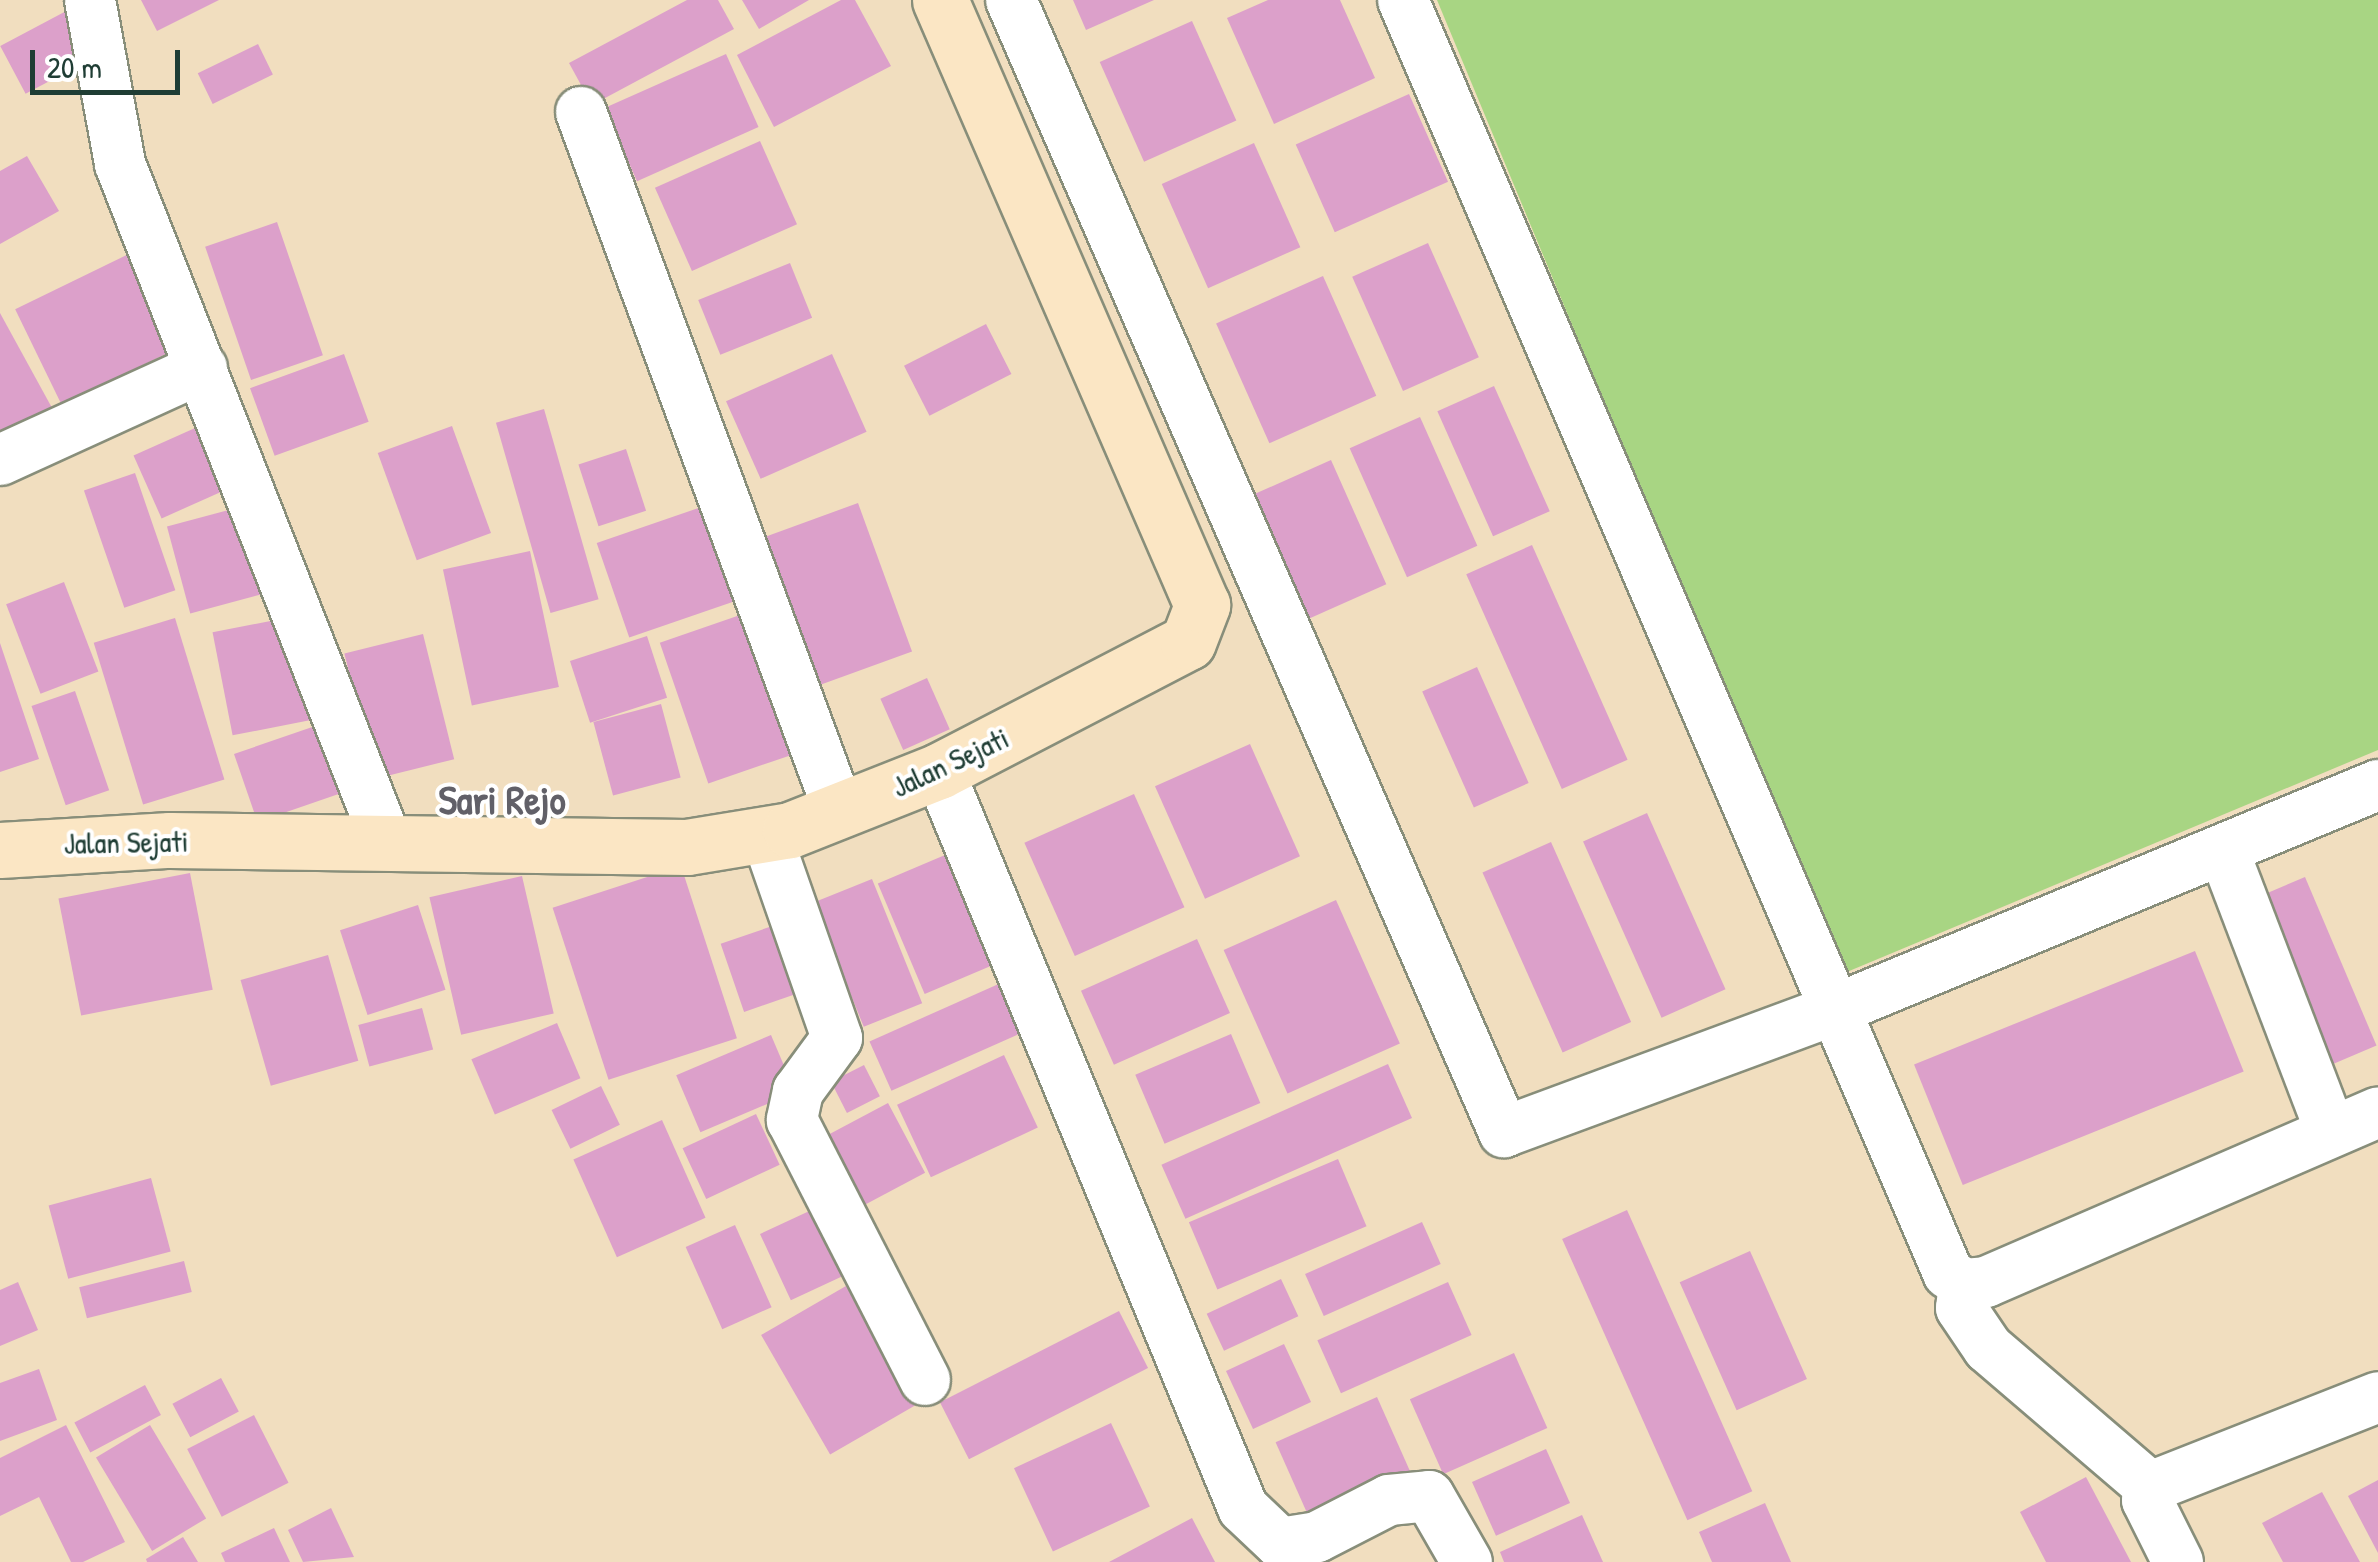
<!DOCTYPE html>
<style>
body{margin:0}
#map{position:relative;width:2378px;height:1562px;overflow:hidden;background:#f1debf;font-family:"Patrick Hand",sans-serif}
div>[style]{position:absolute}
.green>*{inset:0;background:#a8d583}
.building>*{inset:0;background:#dca0ca;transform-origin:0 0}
.roads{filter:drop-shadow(2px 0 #888e7a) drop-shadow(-2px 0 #888e7a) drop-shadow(0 2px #888e7a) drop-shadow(0 -2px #888e7a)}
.street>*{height:50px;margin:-25px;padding:0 25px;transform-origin:25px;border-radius:25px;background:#fff}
.secondary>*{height:55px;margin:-27.5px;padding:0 27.5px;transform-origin:27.5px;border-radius:27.5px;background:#fbe6c4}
span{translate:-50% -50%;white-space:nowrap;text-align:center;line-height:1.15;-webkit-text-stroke:8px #fff;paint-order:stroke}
.street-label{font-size:30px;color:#1f3d34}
.district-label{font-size:40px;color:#616068;font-weight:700}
.scale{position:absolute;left:30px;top:50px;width:150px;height:45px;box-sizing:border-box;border:5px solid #1f3d34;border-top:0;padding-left:12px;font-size:30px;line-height:35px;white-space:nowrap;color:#1f3d34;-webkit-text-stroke:8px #fff;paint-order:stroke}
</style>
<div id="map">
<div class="green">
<div style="clip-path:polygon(1437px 0,2378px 0,2378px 750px,1842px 974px)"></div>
</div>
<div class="building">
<div style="clip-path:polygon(141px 0,219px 0,157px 31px)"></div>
<div style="clip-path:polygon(687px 0,718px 0,734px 29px,592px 105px,569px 63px)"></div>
<div style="clip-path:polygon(742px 0,809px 0,759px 29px)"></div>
<div style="clip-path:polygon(841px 0,855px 0,891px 66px,774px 127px,737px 55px)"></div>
<div style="clip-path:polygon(1073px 0,1154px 0,1086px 30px)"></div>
<div style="clip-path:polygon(1268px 0,1340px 0,1375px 78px,1274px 124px,1227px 18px)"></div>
<div style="left:70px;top:9px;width:54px;height:79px;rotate:62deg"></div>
<div style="left:1192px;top:21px;width:109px;height:101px;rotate:66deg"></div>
<div style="left:258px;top:44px;width:34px;height:67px;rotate:64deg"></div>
<div style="left:726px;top:54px;width:80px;height:133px;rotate:66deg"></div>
<div style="left:1409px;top:94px;width:96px;height:124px;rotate:66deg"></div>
<div style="left:760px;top:141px;width:91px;height:115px;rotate:66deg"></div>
<div style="left:1254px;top:143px;width:114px;height:101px;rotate:66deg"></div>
<div style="clip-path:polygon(27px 156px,59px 211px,0 244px,0 171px)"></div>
<div style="left:277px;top:222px;width:141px;height:76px;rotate:71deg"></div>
<div style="left:1428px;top:243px;width:125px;height:83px;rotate:66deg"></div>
<div style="left:141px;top:248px;width:106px;height:140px;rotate:64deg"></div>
<div style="left:790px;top:263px;width:59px;height:99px;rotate:68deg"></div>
<div style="left:1323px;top:276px;width:131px;height:117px;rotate:66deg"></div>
<div style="clip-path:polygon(0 313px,57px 417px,0 448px)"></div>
<div style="left:986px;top:324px;width:56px;height:92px;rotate:63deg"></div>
<div style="left:344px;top:354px;width:72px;height:100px;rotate:70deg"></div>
<div style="left:832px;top:354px;width:85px;height:116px;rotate:66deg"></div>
<div style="left:1494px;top:386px;width:137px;height:62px;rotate:66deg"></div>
<div style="left:544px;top:409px;width:198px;height:50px;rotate:74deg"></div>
<div style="left:1420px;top:417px;width:141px;height:77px;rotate:66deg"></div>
<div style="left:213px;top:420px;width:69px;height:87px;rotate:66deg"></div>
<div style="left:452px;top:426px;width:114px;height:79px;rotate:70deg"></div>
<div style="left:626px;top:449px;width:65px;height:50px;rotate:72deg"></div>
<div style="left:1331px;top:460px;width:136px;height:104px;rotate:66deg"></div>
<div style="left:135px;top:473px;width:124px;height:54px;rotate:71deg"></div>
<div style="left:713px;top:503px;width:100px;height:123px;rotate:71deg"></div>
<div style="left:858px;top:503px;width:158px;height:107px;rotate:70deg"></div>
<div style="left:251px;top:504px;width:90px;height:87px;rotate:75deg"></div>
<div style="left:1532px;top:545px;width:235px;height:72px;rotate:66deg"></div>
<div style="left:530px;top:551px;width:139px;height:89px;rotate:78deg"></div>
<div style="left:64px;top:582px;width:96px;height:62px;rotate:69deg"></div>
<div style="left:743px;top:614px;width:149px;height:88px;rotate:71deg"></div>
<div style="left:296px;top:616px;width:105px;height:85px;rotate:79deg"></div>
<div style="left:175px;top:618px;width:169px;height:85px;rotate:73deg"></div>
<div style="left:423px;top:634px;width:129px;height:81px;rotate:76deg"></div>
<div style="left:647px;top:636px;width:65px;height:81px;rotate:72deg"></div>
<div style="clip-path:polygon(0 643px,39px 759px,0 772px)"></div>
<div style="left:1477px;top:667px;width:127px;height:60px;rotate:66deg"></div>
<div style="left:927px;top:678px;width:56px;height:51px;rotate:66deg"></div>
<div style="left:75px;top:691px;width:105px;height:46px;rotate:71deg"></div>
<div style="left:661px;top:704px;width:76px;height:70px;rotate:75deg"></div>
<div style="left:321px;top:724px;width:72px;height:92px;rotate:71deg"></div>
<div style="left:1250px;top:744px;width:123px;height:104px;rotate:66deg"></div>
<div style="left:1134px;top:794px;width:124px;height:120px;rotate:66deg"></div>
<div style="left:1647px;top:813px;width:193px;height:70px;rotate:66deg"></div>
<div style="left:1551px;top:842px;width:197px;height:75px;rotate:66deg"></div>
<div style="left:945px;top:855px;width:120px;height:73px;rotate:67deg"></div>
<div style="left:681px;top:866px;width:181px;height:135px;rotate:72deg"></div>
<div style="left:190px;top:873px;width:119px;height:134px;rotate:79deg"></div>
<div style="left:522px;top:876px;width:141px;height:95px;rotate:77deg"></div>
<div style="left:2305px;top:877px;width:183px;height:51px;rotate:67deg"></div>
<div style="left:872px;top:879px;width:134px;height:63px;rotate:68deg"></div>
<div style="left:1336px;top:900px;width:157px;height:123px;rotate:66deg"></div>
<div style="left:418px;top:905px;width:89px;height:82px;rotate:72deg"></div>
<div style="left:784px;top:922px;width:72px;height:67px;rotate:71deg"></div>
<div style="left:1197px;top:939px;width:81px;height:127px;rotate:66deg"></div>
<div style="left:2195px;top:951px;width:130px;height:303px;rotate:68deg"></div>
<div style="left:328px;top:955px;width:110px;height:91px;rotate:74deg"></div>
<div style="left:1012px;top:978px;width:54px;height:156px;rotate:66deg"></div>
<div style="left:422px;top:1008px;width:43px;height:66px;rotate:75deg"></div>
<div style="left:557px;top:1023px;width:60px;height:93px;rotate:67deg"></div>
<div style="left:1231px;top:1034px;width:75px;height:104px;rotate:67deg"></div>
<div style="left:771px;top:1035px;width:62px;height:103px;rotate:67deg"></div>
<div style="left:1004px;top:1055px;width:80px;height:118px;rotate:65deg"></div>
<div style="left:1388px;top:1064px;width:59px;height:248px;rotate:66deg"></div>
<div style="left:864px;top:1065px;width:35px;height:37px;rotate:63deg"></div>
<div style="left:601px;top:1086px;width:43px;height:55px;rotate:64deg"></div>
<div style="left:888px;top:1103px;width:79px;height:73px;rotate:62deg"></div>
<div style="left:756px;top:1114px;width:56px;height:81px;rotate:65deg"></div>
<div style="left:662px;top:1120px;width:107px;height:97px;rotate:66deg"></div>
<div style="left:1338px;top:1159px;width:73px;height:162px;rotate:67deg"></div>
<div style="left:151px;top:1178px;width:76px;height:106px;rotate:75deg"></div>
<div style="left:818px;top:1207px;width:73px;height:64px;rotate:65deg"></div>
<div style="left:1627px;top:1210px;width:308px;height:71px;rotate:66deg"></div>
<div style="left:1422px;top:1222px;width:46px;height:128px;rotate:66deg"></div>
<div style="left:735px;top:1225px;width:90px;height:54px;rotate:66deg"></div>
<div style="left:1750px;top:1251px;width:140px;height:77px;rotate:66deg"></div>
<div style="left:184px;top:1261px;width:32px;height:108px;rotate:76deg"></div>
<div style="left:1281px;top:1279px;width:41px;height:82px;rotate:65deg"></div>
<div style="clip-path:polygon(18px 1282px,38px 1330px,0 1346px,0 1290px)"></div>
<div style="left:1448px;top:1282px;width:58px;height:143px;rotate:66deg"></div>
<div style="left:846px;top:1286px;width:138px;height:98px;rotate:60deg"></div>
<div style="left:1119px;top:1311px;width:64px;height:201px;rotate:63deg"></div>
<div style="left:1284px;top:1344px;width:64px;height:64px;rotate:65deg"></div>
<div style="left:1514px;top:1353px;width:82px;height:114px;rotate:66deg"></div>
<div style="clip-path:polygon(39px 1369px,57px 1420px,0 1441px,0 1383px)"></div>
<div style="left:221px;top:1378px;width:38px;height:55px;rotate:62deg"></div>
<div style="left:145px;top:1385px;width:34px;height:80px;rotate:62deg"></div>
<div style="left:1377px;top:1397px;width:87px;height:111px;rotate:66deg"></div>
<div style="left:254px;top:1415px;width:76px;height:75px;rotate:63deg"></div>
<div style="left:1111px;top:1423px;width:92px;height:107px;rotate:65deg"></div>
<div style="clip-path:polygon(66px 1425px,125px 1542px,83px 1562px,71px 1562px,39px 1497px,0 1516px,0 1458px)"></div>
<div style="left:150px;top:1425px;width:109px;height:63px;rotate:59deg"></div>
<div style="left:1546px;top:1449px;width:59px;height:81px;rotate:66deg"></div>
<div style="clip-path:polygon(2086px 1477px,2131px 1562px,2046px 1562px,2020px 1512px)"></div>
<div style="clip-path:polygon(2378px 1480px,2378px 1553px,2348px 1496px)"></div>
<div style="clip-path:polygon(2322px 1492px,2360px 1562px,2283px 1562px,2262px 1523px)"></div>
<div style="clip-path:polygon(1765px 1503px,1791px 1562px,1712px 1562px,1699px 1532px)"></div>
<div style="clip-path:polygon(331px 1508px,354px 1557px,303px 1562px,288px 1530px)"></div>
<div style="clip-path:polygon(1582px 1515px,1603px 1562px,1504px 1562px,1500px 1552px)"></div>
<div style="clip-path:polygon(1192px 1518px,1215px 1562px,1109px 1562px)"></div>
<div style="clip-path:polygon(274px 1528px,290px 1562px,225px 1562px,221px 1553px)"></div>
<div style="clip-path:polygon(183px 1537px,198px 1562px,147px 1562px,146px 1559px)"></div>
</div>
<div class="roads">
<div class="street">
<div style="left:90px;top:0;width:167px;rotate:79.6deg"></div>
<div style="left:120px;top:164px;width:730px;rotate:68.53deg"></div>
<div style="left:1011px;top:0;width:1235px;rotate:66.47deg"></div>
<div style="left:1504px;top:1132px;width:352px;rotate:-20.3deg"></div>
<div style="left:1834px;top:1010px;width:589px;rotate:-22.47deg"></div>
<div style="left:1403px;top:0;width:1385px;rotate:66.82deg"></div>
<div style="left:1948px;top:1273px;width:19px;rotate:35deg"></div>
<div style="left:1964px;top:1284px;width:22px;rotate:-5deg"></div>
<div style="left:1986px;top:1282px;width:427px;rotate:-23.4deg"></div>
<div style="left:581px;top:112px;width:745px;rotate:69.74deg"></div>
<div style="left:0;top:460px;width:222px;rotate:-24.5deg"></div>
<div style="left:939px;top:771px;width:797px;rotate:67.58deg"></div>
<div style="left:1243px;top:1508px;width:51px;rotate:43.4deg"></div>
<div style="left:1280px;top:1543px;width:37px;rotate:-9deg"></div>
<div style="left:1317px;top:1537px;width:81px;rotate:-27.2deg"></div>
<div style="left:1389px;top:1500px;width:40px;rotate:-5.7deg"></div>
<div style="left:1429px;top:1496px;width:76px;rotate:60.1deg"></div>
<div style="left:766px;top:834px;width:216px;rotate:70.8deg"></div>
<div style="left:837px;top:1038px;width:66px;rotate:126.3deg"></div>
<div style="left:798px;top:1091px;width:30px;rotate:102deg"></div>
<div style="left:792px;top:1120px;width:292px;rotate:62.9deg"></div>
<div style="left:2224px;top:852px;width:297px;rotate:69.1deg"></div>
<div style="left:1964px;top:1284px;width:24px;rotate:97deg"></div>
<div style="left:1961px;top:1308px;width:48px;rotate:56deg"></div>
<div style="left:1988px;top:1348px;width:213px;rotate:40.6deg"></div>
<div style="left:2178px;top:1562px;width:69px;rotate:-116.6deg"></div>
<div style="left:2147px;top:1500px;width:13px;rotate:-77deg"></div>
<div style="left:2150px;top:1487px;width:245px;rotate:-21.5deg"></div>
</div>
<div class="secondary">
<div style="left:0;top:850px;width:170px;rotate:-3.4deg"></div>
<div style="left:170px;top:840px;width:517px;rotate:0.78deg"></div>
<div style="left:687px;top:847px;width:104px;rotate:-9.4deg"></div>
<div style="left:790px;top:830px;width:160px;rotate:-21.6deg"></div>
<div style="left:939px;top:771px;width:280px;rotate:-27.4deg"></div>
<div style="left:1188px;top:642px;width:40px;rotate:-69deg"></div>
<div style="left:1202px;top:605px;width:659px;rotate:-113.42deg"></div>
</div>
</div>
<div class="street-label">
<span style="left:950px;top:762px;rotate:-25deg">Jalan Sejati</span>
<span style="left:126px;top:842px;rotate:-1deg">Jalan Sejati</span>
</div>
<div class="district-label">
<span style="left:502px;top:799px">Sari Rejo</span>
</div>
<div class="scale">20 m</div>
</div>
